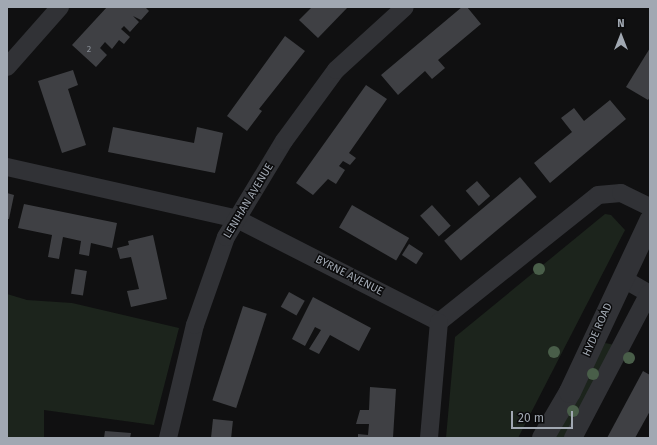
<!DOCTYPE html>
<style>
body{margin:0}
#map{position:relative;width:657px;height:445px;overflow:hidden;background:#101011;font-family:"Fira Sans",sans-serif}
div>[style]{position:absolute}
.green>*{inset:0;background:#1c241c}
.building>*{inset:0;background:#3f4044;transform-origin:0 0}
.minor>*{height:18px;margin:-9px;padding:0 9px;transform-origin:9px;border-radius:9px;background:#313236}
.tertiary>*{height:22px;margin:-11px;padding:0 11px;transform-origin:11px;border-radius:11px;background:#313236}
.trees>*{width:12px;height:12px;margin:-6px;border-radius:50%;background:#495e49}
span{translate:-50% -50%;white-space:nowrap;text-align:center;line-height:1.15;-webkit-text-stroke:3px #0b0b0c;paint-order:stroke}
.number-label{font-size:9px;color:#888e96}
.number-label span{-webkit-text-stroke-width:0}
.street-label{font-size:11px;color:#a1a8b2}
.frame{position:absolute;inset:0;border:8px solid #a1a8b2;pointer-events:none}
.north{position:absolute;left:601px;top:16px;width:40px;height:40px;-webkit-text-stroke:3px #0b0b0c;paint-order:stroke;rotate:0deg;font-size:11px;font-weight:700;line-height:16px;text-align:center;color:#a1a8b2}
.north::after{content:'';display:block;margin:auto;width:14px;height:18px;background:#a1a8b2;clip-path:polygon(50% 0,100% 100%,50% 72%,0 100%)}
.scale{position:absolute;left:511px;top:411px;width:62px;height:18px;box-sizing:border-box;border:2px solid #a1a8b2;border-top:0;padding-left:5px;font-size:12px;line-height:14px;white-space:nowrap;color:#a1a8b2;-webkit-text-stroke:3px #0b0b0c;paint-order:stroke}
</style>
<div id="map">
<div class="green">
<div style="clip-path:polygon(605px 214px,611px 215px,625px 230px,518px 438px,446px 438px,455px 337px)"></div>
<div style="clip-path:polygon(7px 294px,27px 300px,72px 303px,179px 328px,154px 425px,44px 410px,44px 438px,7px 438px)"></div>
<div style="clip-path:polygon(605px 343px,615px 345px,567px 438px,555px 438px)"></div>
</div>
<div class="building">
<div style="clip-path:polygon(107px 7px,145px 7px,149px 11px,141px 20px,133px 16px,139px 22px,130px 32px,124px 26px,121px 29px,130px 37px,124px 44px,119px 40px,112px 49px,105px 42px,100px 48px,107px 55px,96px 67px,72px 45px)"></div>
<div style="clip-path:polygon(312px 7px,348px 7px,318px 38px,299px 20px)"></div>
<div style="clip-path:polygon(462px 7px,467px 7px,481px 24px,438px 60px,445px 68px,432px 79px,425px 71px,398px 95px,381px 75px)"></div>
<div style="clip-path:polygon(285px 36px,305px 51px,259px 109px,262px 111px,247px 131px,227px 116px)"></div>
<div style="clip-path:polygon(650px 48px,650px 97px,648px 100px,626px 87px)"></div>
<div style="clip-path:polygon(73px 70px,78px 85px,68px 89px,86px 145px,62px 153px,38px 81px)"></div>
<div style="clip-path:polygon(366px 85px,387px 99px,349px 153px,356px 158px,350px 165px,343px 161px,339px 166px,345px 170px,336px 184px,328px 179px,313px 195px,296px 183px)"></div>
<div style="clip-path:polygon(610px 100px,626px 119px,550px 183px,534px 163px,572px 132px,561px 118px,574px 108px,584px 121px)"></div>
<div style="clip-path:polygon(113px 127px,194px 143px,197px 127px,223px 133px,215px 173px,108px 152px)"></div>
<div style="left:520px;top:177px;width:26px;height:99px;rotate:50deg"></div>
<div style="left:477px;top:181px;width:20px;height:15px;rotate:49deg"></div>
<div style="clip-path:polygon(7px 193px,14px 195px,9px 219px,7px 219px)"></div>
<div style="clip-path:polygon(24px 204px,117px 223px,112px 248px,91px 243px,89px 256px,79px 254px,81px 241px,63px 237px,59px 259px,48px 257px,52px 235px,18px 228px)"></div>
<div style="left:352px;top:205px;width:66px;height:26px;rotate:30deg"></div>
<div style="left:432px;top:205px;width:28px;height:16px;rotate:48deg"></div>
<div style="clip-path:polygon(153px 235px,167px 299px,131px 307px,127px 291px,139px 289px,131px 257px,120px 259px,117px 248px,129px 245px,128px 241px)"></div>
<div style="left:409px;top:244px;width:17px;height:13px;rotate:33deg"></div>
<div style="left:75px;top:269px;width:12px;height:25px;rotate:9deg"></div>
<div style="left:289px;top:292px;width:18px;height:17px;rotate:29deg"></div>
<div style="clip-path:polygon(313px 297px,371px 328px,359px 351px,330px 335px,319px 354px,309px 349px,321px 330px,315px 327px,305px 346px,292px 339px)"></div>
<div style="left:243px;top:306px;width:25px;height:99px;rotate:18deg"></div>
<div style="clip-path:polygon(643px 371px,650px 375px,650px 411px,635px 438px,607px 438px)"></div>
<div style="clip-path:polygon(370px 387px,396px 389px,393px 438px,358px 438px,358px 434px,368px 435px,369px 424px,356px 424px,360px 410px,369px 410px)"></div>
<div style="left:213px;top:419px;width:20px;height:19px;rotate:6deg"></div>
<div style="clip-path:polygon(105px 431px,131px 433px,130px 438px,104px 438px)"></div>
</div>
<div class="minor">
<div style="left:7px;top:67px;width:80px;rotate:-48.5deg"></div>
<div style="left:7px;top:167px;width:236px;rotate:12.7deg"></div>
<div style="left:237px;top:219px;width:227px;rotate:27deg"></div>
<div style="left:439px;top:322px;width:203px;rotate:-38.6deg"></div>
<div style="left:598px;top:195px;width:23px;rotate:-5deg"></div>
<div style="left:621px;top:193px;width:32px;rotate:26deg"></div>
<div style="left:622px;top:278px;width:32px;rotate:30deg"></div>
<div style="left:168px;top:438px;width:116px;rotate:-76.6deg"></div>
<div style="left:195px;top:325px;width:93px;rotate:-70.6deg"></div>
<div style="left:226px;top:237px;width:112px;rotate:-58.9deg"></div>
<div style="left:284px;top:141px;width:88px;rotate:-53.8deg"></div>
<div style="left:336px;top:70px;width:93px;rotate:-42.4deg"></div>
<div style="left:429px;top:438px;width:116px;rotate:-85.1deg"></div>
<div style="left:573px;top:438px;width:164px;rotate:-62.3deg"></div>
</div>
<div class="tertiary">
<div style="left:543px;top:438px;width:53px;rotate:-59.6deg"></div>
<div style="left:570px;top:392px;width:189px;rotate:-64.9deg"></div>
</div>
<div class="trees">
<div style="left:539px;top:269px"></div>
<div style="left:554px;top:352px"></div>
<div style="left:629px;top:358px"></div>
<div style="left:593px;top:374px"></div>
<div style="left:573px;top:411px"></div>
</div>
<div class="number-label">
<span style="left:89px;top:49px">2</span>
</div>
<div class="street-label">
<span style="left:249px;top:201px;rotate:-59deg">LENIHAN AVENUE</span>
<span style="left:349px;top:276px;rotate:27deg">BYRNE AVENUE</span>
<span style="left:598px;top:330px;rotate:-66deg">HYDE ROAD</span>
</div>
<div class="frame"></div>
<div class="north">N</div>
<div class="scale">20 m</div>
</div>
